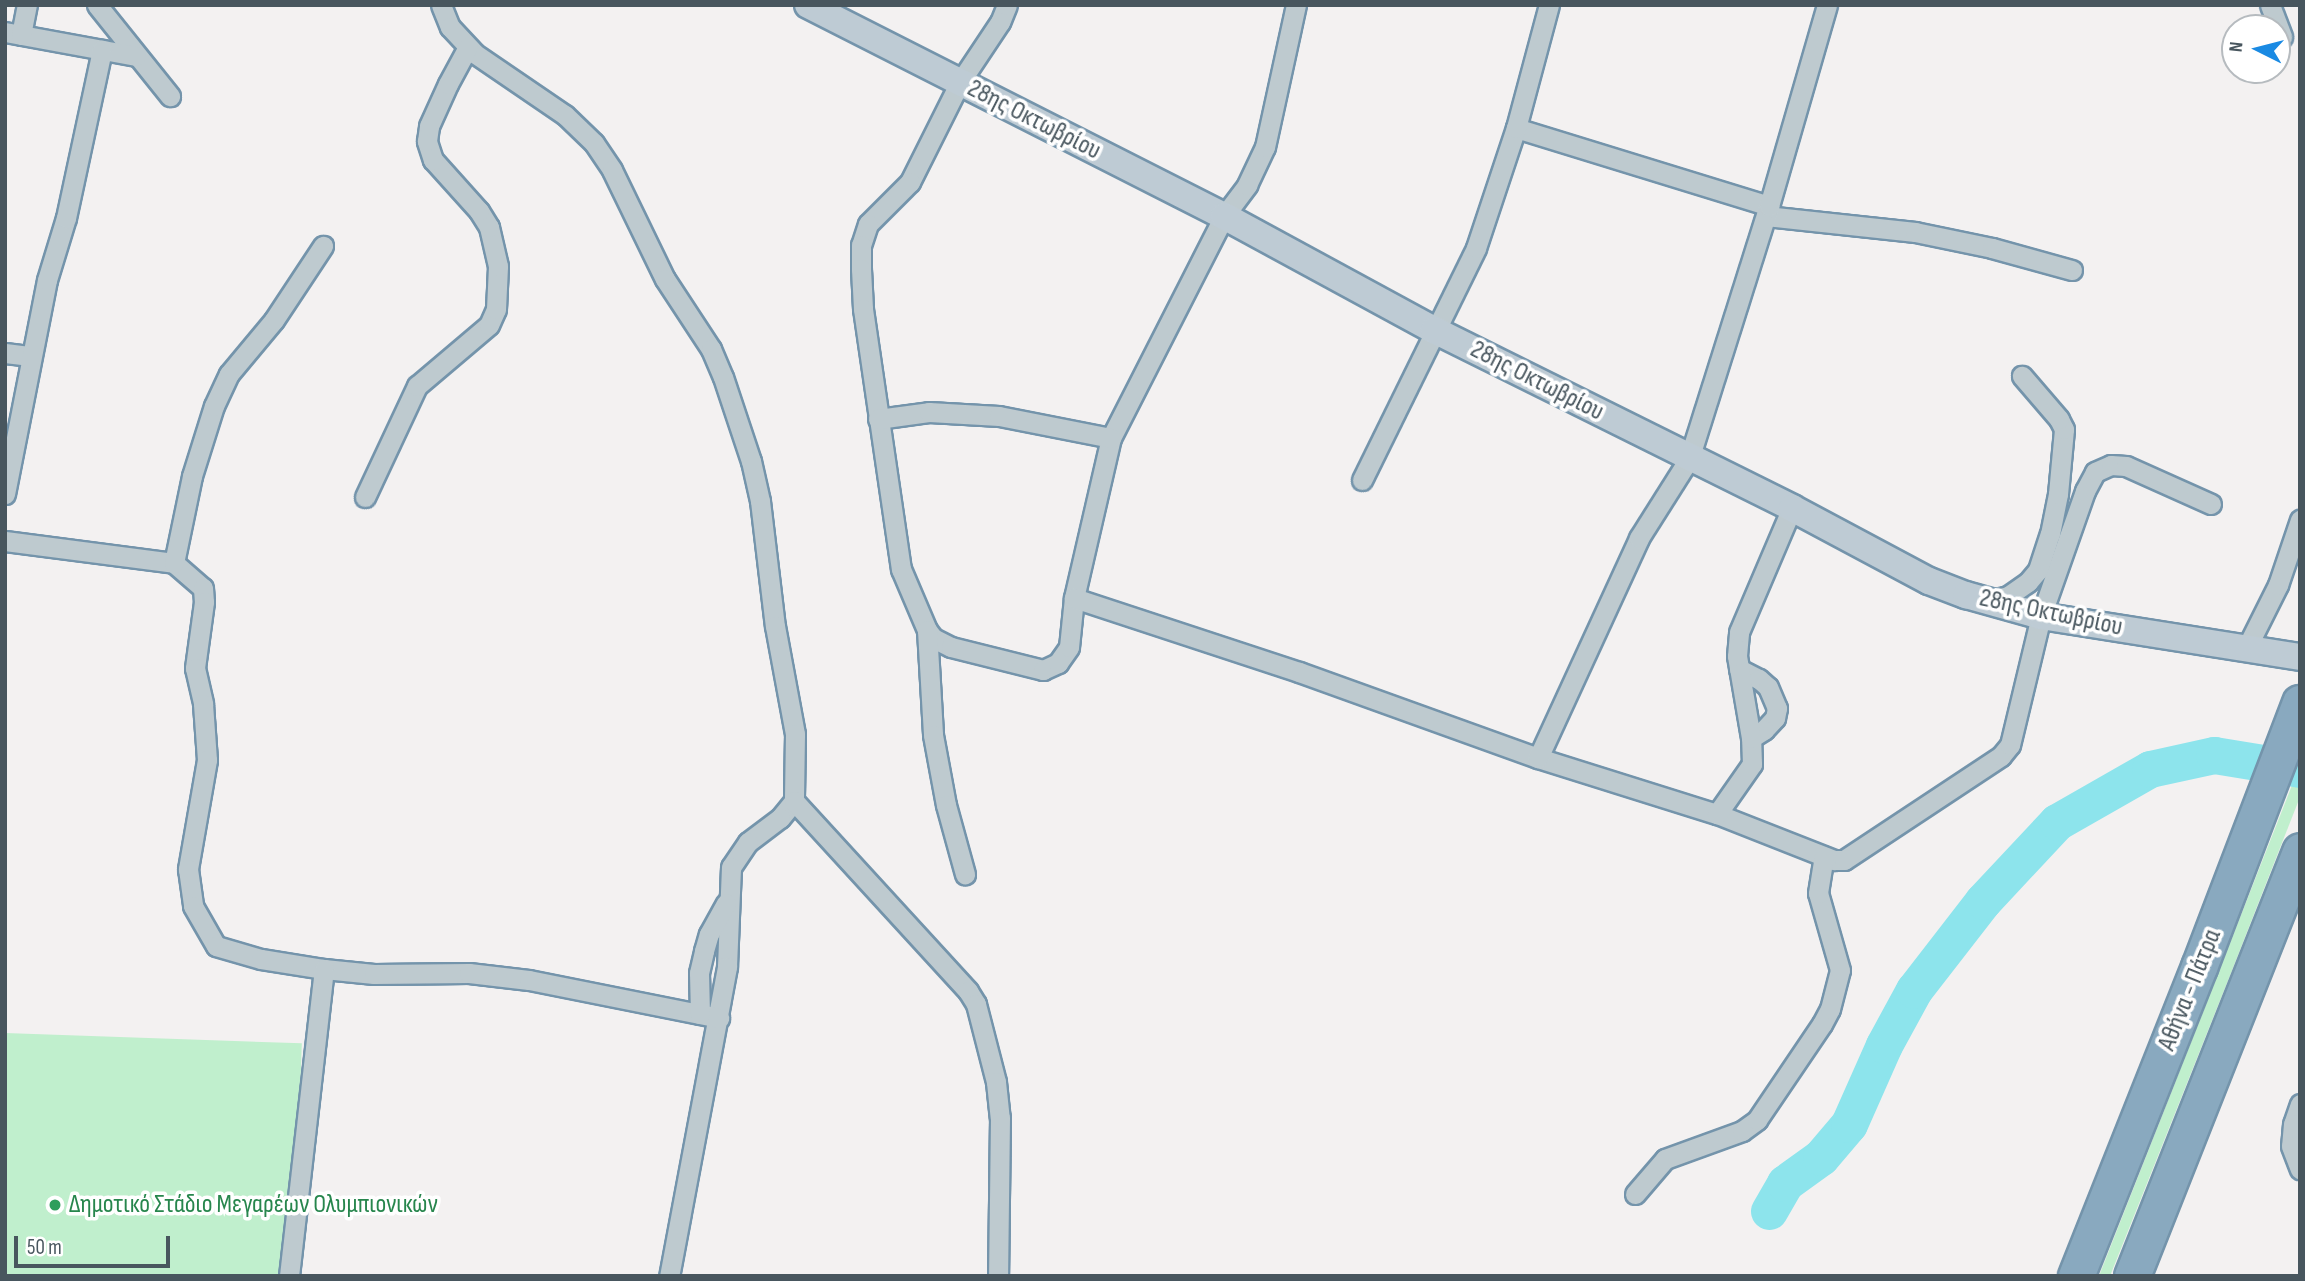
<!DOCTYPE html>
<meta charset="utf-8">
<style>
body{margin:0}
#map{position:relative;width:2305px;height:1281px;overflow:hidden;background:#f3f1f1;font-family:"Sofia Sans Condensed",sans-serif}
div>[style]{position:absolute}
.green>*{inset:0;background:#c0efcd;transform-origin:0 0}
.river>*{height:37px;margin:-18.5px;padding:0 18.5px;transform-origin:18.5px;border-radius:18.5px;background:#8de4ec}
.roads{filter:drop-shadow(2px 0 #7494ab) drop-shadow(-2px 0 #7494ab) drop-shadow(0 2px #7494ab) drop-shadow(0 -2px #7494ab)}
.street>*{height:19px;margin:-9.5px;padding:0 9.5px;transform-origin:9.5px;border-radius:9.5px;background:#becacf}
.secondary>*{height:26px;margin:-13px;padding:0 13px;transform-origin:13px;border-radius:13px;background:#becbd4}
.highway>*{height:35px;margin:-17.5px;padding:0 17.5px;transform-origin:17.5px;border-radius:17.5px;background:#89a9bf}
.dots>*{width:19px;height:19px;translate:-50% -50%;box-sizing:border-box;border:4px solid #fff;border-radius:50%}
span{translate:-50% -50%;white-space:nowrap;text-align:center;line-height:1.15;-webkit-text-stroke:7px #fff;paint-order:stroke}
.street-label{font-size:26px;color:#48565e}
.leisure-label{font-size:26px;color:#27864d}
.left{translate:0 -50%;text-align:left}
.frame{position:absolute;inset:0;border:7px solid #48565e;pointer-events:none}
.north{position:absolute;left:2221px;top:14px;width:70px;height:70px;box-sizing:border-box;background:#fff;border:2px solid #b6bbbf;border-radius:50%;rotate:276deg;font-size:19px;font-weight:700;line-height:28px;text-align:center;color:#48565e}
.north::after{content:'';display:block;margin:auto;width:24px;height:32px;background:#1a8ae3;clip-path:polygon(50% 0,100% 100%,50% 72%,0 100%)}
.scale{position:absolute;left:14px;top:1236px;width:156px;height:32px;box-sizing:border-box;border:4px solid #48565e;border-top:0;padding-left:9px;font-size:21px;line-height:24px;white-space:nowrap;color:#48565e;-webkit-text-stroke:5px #fff;paint-order:stroke}
</style>
<div id="map">
<div class="green">
<div style="clip-path:polygon(2300px 765px,2300px 797px,2229px 978px,2110px 1276px,2099px 1276px)"></div>
<div style="left:5px;top:1033px;width:297px;height:243px;rotate:2deg"></div>
</div>
<div class="river">
<div style="left:1769px;top:1211px;width:32px;rotate:-60deg"></div>
<div style="left:1785px;top:1183px;width:44px;rotate:-35.8deg"></div>
<div style="left:1821px;top:1157px;width:43px;rotate:-49.7deg"></div>
<div style="left:1849px;top:1124px;width:86px;rotate:-66.1deg"></div>
<div style="left:1884px;top:1045px;width:63px;rotate:-61.4deg"></div>
<div style="left:1914px;top:990px;width:113px;rotate:-52.2deg"></div>
<div style="left:1983px;top:901px;width:108px;rotate:-46.9deg"></div>
<div style="left:2057px;top:822px;width:107px;rotate:-29.7deg"></div>
<div style="left:2150px;top:769px;width:66px;rotate:-12.3deg"></div>
<div style="left:2214px;top:755px;width:87px;rotate:9.2deg"></div>
</div>
<div class="roads">
<div class="street">
<div style="left:97px;top:5px;width:117px;rotate:51.3deg"></div>
<div style="left:441px;top:5px;width:24px;rotate:68deg"></div>
<div style="left:450px;top:27px;width:35px;rotate:47deg"></div>
<div style="left:474px;top:53px;width:110px;rotate:34.3deg"></div>
<div style="left:565px;top:115px;width:40px;rotate:44deg"></div>
<div style="left:594px;top:143px;width:32px;rotate:56deg"></div>
<div style="left:612px;top:170px;width:121px;rotate:64.1deg"></div>
<div style="left:665px;top:279px;width:84px;rotate:56.7deg"></div>
<div style="left:711px;top:349px;width:30px;rotate:67deg"></div>
<div style="left:723px;top:377px;width:89px;rotate:71.6deg"></div>
<div style="left:751px;top:461px;width:41px;rotate:77.3deg"></div>
<div style="left:760px;top:501px;width:126px;rotate:83.2deg"></div>
<div style="left:775px;top:626px;width:110px;rotate:79.5deg"></div>
<div style="left:795px;top:734px;width:67px;rotate:90.9deg"></div>
<div style="left:794px;top:801px;width:22px;rotate:129deg"></div>
<div style="left:780px;top:818px;width:40px;rotate:143deg"></div>
<div style="left:748px;top:842px;width:30px;rotate:124deg"></div>
<div style="left:731px;top:867px;width:100px;rotate:92.3deg"></div>
<div style="left:727px;top:967px;width:314px;rotate:100.6deg"></div>
<div style="left:1007px;top:5px;width:18px;rotate:112deg"></div>
<div style="left:1000px;top:22px;width:72px;rotate:123.7deg"></div>
<div style="left:960px;top:82px;width:112px;rotate:116.6deg"></div>
<div style="left:910px;top:182px;width:59px;rotate:135deg"></div>
<div style="left:868px;top:224px;width:22px;rotate:108deg"></div>
<div style="left:861px;top:245px;width:24px;rotate:90deg"></div>
<div style="left:861px;top:269px;width:40px;rotate:87.1deg"></div>
<div style="left:863px;top:309px;width:263px;rotate:81.7deg"></div>
<div style="left:901px;top:569px;width:66px;rotate:66.9deg"></div>
<div style="left:927px;top:630px;width:10px;rotate:53deg"></div>
<div style="left:933px;top:638px;width:20px;rotate:27deg"></div>
<div style="left:951px;top:647px;width:95px;rotate:14deg"></div>
<div style="left:1043px;top:670px;width:17px;rotate:-25deg"></div>
<div style="left:1058px;top:663px;width:19px;rotate:-55deg"></div>
<div style="left:1069px;top:647px;width:49px;rotate:-84.2deg"></div>
<div style="left:1074px;top:598px;width:164px;rotate:-77deg"></div>
<div style="left:1111px;top:438px;width:249px;rotate:-63deg"></div>
<div style="left:1224px;top:216px;width:39px;rotate:-53deg"></div>
<div style="left:1247px;top:185px;width:42px;rotate:-64.7deg"></div>
<div style="left:1265px;top:147px;width:145px;rotate:-77.7deg"></div>
<div style="left:2270px;top:5px;width:34px;rotate:69deg"></div>
<div style="left:5px;top:32px;width:133px;rotate:10.4deg"></div>
<div style="left:21px;top:35px;width:31px;rotate:-79deg"></div>
<div style="left:1516px;top:128px;width:265px;rotate:17.1deg"></div>
<div style="left:1766px;top:216px;width:150px;rotate:6.1deg"></div>
<div style="left:1915px;top:232px;width:79px;rotate:11.7deg"></div>
<div style="left:1992px;top:248px;width:83px;rotate:15.4deg"></div>
<div style="left:5px;top:353px;width:26px;rotate:7deg"></div>
<div style="left:878px;top:419px;width:51px;rotate:-7.8deg"></div>
<div style="left:929px;top:412px;width:70px;rotate:3.3deg"></div>
<div style="left:999px;top:416px;width:114px;rotate:11.1deg"></div>
<div style="left:1362px;top:480px;width:258px;rotate:-63.8deg"></div>
<div style="left:1476px;top:248px;width:126px;rotate:-71.6deg"></div>
<div style="left:1516px;top:128px;width:127px;rotate:-75deg"></div>
<div style="left:5px;top:494px;width:218px;rotate:-78.9deg"></div>
<div style="left:47px;top:280px;width:65px;rotate:-73deg"></div>
<div style="left:66px;top:218px;width:172px;rotate:-77.9deg"></div>
<div style="left:365px;top:497px;width:123px;rotate:-64.9deg"></div>
<div style="left:417px;top:386px;width:94px;rotate:-40.3deg"></div>
<div style="left:489px;top:325px;width:17px;rotate:-66deg"></div>
<div style="left:496px;top:309px;width:43px;rotate:-87.3deg"></div>
<div style="left:498px;top:266px;width:40px;rotate:-103deg"></div>
<div style="left:489px;top:227px;width:19px;rotate:-122deg"></div>
<div style="left:479px;top:211px;width:69px;rotate:-132deg"></div>
<div style="left:433px;top:160px;width:20px;rotate:-108deg"></div>
<div style="left:427px;top:141px;width:15px;rotate:-82deg"></div>
<div style="left:429px;top:126px;width:46px;rotate:-65.7deg"></div>
<div style="left:448px;top:84px;width:42px;rotate:-61.6deg"></div>
<div style="left:5px;top:541px;width:170px;rotate:7.4deg"></div>
<div style="left:174px;top:563px;width:38px;rotate:41deg"></div>
<div style="left:203px;top:588px;width:14px;rotate:86deg"></div>
<div style="left:204px;top:602px;width:67px;rotate:97.8deg"></div>
<div style="left:195px;top:668px;width:37px;rotate:77deg"></div>
<div style="left:203px;top:704px;width:56px;rotate:85.9deg"></div>
<div style="left:207px;top:760px;width:111px;rotate:99.9deg"></div>
<div style="left:188px;top:869px;width:37px;rotate:82deg"></div>
<div style="left:193px;top:906px;width:46px;rotate:60.1deg"></div>
<div style="left:216px;top:946px;width:47px;rotate:16.1deg"></div>
<div style="left:261px;top:959px;width:64px;rotate:9deg"></div>
<div style="left:324px;top:969px;width:50px;rotate:5.7deg"></div>
<div style="left:374px;top:974px;width:95px;rotate:-0.6deg"></div>
<div style="left:469px;top:973px;width:60px;rotate:6.7deg"></div>
<div style="left:529px;top:980px;width:194px;rotate:11.3deg"></div>
<div style="left:174px;top:563px;width:89px;rotate:-78.3deg"></div>
<div style="left:192px;top:476px;width:73px;rotate:-72.6deg"></div>
<div style="left:214px;top:406px;width:35px;rotate:-65deg"></div>
<div style="left:229px;top:374px;width:70px;rotate:-50.2deg"></div>
<div style="left:274px;top:320px;width:89px;rotate:-56.5deg"></div>
<div style="left:1074px;top:598px;width:237px;rotate:18.2deg"></div>
<div style="left:1299px;top:672px;width:254px;rotate:19.8deg"></div>
<div style="left:1538px;top:758px;width:188px;rotate:17.4deg"></div>
<div style="left:1717px;top:814px;width:126px;rotate:21.5deg"></div>
<div style="left:1834px;top:860px;width:10px"></div>
<div style="left:1844px;top:860px;width:188px;rotate:-33.5deg"></div>
<div style="left:2001px;top:756px;width:14px;rotate:-51deg"></div>
<div style="left:2010px;top:745px;width:133px;rotate:-76.5deg"></div>
<div style="left:2041px;top:616px;width:133px;rotate:-70.6deg"></div>
<div style="left:2085px;top:491px;width:21px;rotate:-62deg"></div>
<div style="left:2095px;top:472px;width:17px;rotate:-24deg"></div>
<div style="left:2111px;top:465px;width:15px;rotate:4deg"></div>
<div style="left:2126px;top:466px;width:93px;rotate:24.1deg"></div>
<div style="left:1987px;top:601px;width:22px;rotate:-13deg"></div>
<div style="left:2008px;top:596px;width:24px;rotate:-35deg"></div>
<div style="left:2028px;top:582px;width:16px;rotate:-50deg"></div>
<div style="left:2038px;top:570px;width:38px;rotate:-72deg"></div>
<div style="left:2050px;top:534px;width:41px;rotate:-78.7deg"></div>
<div style="left:2058px;top:494px;width:65px;rotate:-84.7deg"></div>
<div style="left:2064px;top:429px;width:11px;rotate:-117deg"></div>
<div style="left:2059px;top:419px;width:57px;rotate:-130.7deg"></div>
<div style="left:927px;top:630px;width:105px;rotate:86.7deg"></div>
<div style="left:933px;top:735px;width:71px;rotate:79.5deg"></div>
<div style="left:946px;top:805px;width:72px;rotate:74.6deg"></div>
<div style="left:2246px;top:649px;width:72px;rotate:-63.4deg"></div>
<div style="left:2278px;top:585px;width:69px;rotate:-71.3deg"></div>
<div style="left:1739px;top:669px;width:22px;rotate:27deg"></div>
<div style="left:1759px;top:679px;width:12px;rotate:42deg"></div>
<div style="left:1768px;top:687px;width:23px;rotate:67deg"></div>
<div style="left:1777px;top:708px;width:10px;rotate:101deg"></div>
<div style="left:1775px;top:718px;width:16px;rotate:133deg"></div>
<div style="left:1764px;top:730px;width:15px;rotate:148deg"></div>
<div style="left:1538px;top:758px;width:242px;rotate:-65.3deg"></div>
<div style="left:1639px;top:538px;width:93px;rotate:-57.7deg"></div>
<div style="left:1689px;top:459px;width:265px;rotate:-72.5deg"></div>
<div style="left:1769px;top:206px;width:209px;rotate:-73.9deg"></div>
<div style="left:794px;top:801px;width:258px;rotate:47.5deg"></div>
<div style="left:968px;top:991px;width:15px;rotate:58deg"></div>
<div style="left:976px;top:1004px;width:81px;rotate:75.6deg"></div>
<div style="left:996px;top:1082px;width:36px;rotate:84deg"></div>
<div style="left:1000px;top:1118px;width:158px;rotate:90.7deg"></div>
<div style="left:1717px;top:814px;width:61px;rotate:-55deg"></div>
<div style="left:1752px;top:764px;width:26px;rotate:-92deg"></div>
<div style="left:1751px;top:738px;width:83px;rotate:-99.7deg"></div>
<div style="left:1737px;top:656px;width:24px;rotate:-85deg"></div>
<div style="left:1739px;top:632px;width:135px;rotate:-66.9deg"></div>
<div style="left:700px;top:1014px;width:41px;rotate:-91.4deg"></div>
<div style="left:699px;top:973px;width:23px;rotate:-77deg"></div>
<div style="left:704px;top:951px;width:18px;rotate:-74deg"></div>
<div style="left:709px;top:934px;width:35px;rotate:-61deg"></div>
<div style="left:2300px;top:1104px;width:21px;rotate:109deg"></div>
<div style="left:2293px;top:1124px;width:22px;rotate:95deg"></div>
<div style="left:2291px;top:1146px;width:25px;rotate:69deg"></div>
<div style="left:1635px;top:1194px;width:46px;rotate:-49.4deg"></div>
<div style="left:1665px;top:1159px;width:82px;rotate:-20deg"></div>
<div style="left:1742px;top:1131px;width:19px;rotate:-36deg"></div>
<div style="left:1757px;top:1120px;width:116px;rotate:-55.9deg"></div>
<div style="left:1822px;top:1024px;width:17px;rotate:-62deg"></div>
<div style="left:1830px;top:1009px;width:40px;rotate:-75.6deg"></div>
<div style="left:1840px;top:970px;width:80px;rotate:-105.9deg"></div>
<div style="left:1818px;top:893px;width:37px;rotate:-81deg"></div>
<div style="left:289px;top:1276px;width:309px;rotate:-83.5deg"></div>
</div>
<div class="secondary">
<div style="left:808px;top:5px;width:466px;rotate:26.9deg"></div>
<div style="left:1224px;top:216px;width:239px;rotate:28.5deg"></div>
<div style="left:1434px;top:330px;width:400px;rotate:26.4deg"></div>
<div style="left:1792px;top:508px;width:155px;rotate:28.1deg"></div>
<div style="left:1929px;top:581px;width:40px;rotate:21deg"></div>
<div style="left:1966px;top:595px;width:78px;rotate:15.6deg"></div>
<div style="left:2041px;top:616px;width:262px;rotate:9deg"></div>
</div>
<div class="highway">
<div style="left:2076px;top:1276px;width:333px;rotate:-68.3deg"></div>
<div style="left:2199px;top:967px;width:283px;rotate:-69.1deg"></div>
<div style="left:2132px;top:1276px;width:457px;rotate:-68.4deg"></div>
</div>
</div>
<div class="dots">
<div style="left:55px;top:1205px;background:#2e9e5b"></div>
</div>
<div class="street-label">
<span style="left:1034px;top:120px;rotate:27deg">28ης Οκτωβρίου</span>
<span style="left:1537px;top:381px;rotate:27deg">28ης Οκτωβρίου</span>
<span style="left:2051px;top:613px;rotate:12deg">28ης Οκτωβρίου</span>
<span style="left:2190px;top:990px;rotate:-68deg">Αθήνα - Πάτρα</span>
</div>
<div class="leisure-label">
<span class="left" style="left:69px;top:1205px">Δημοτικό Στάδιο Μεγαρέων Ολυμπιονικών</span>
</div>
<div class="frame"></div>
<div class="north">N</div>
<div class="scale">50 m</div>
</div>
